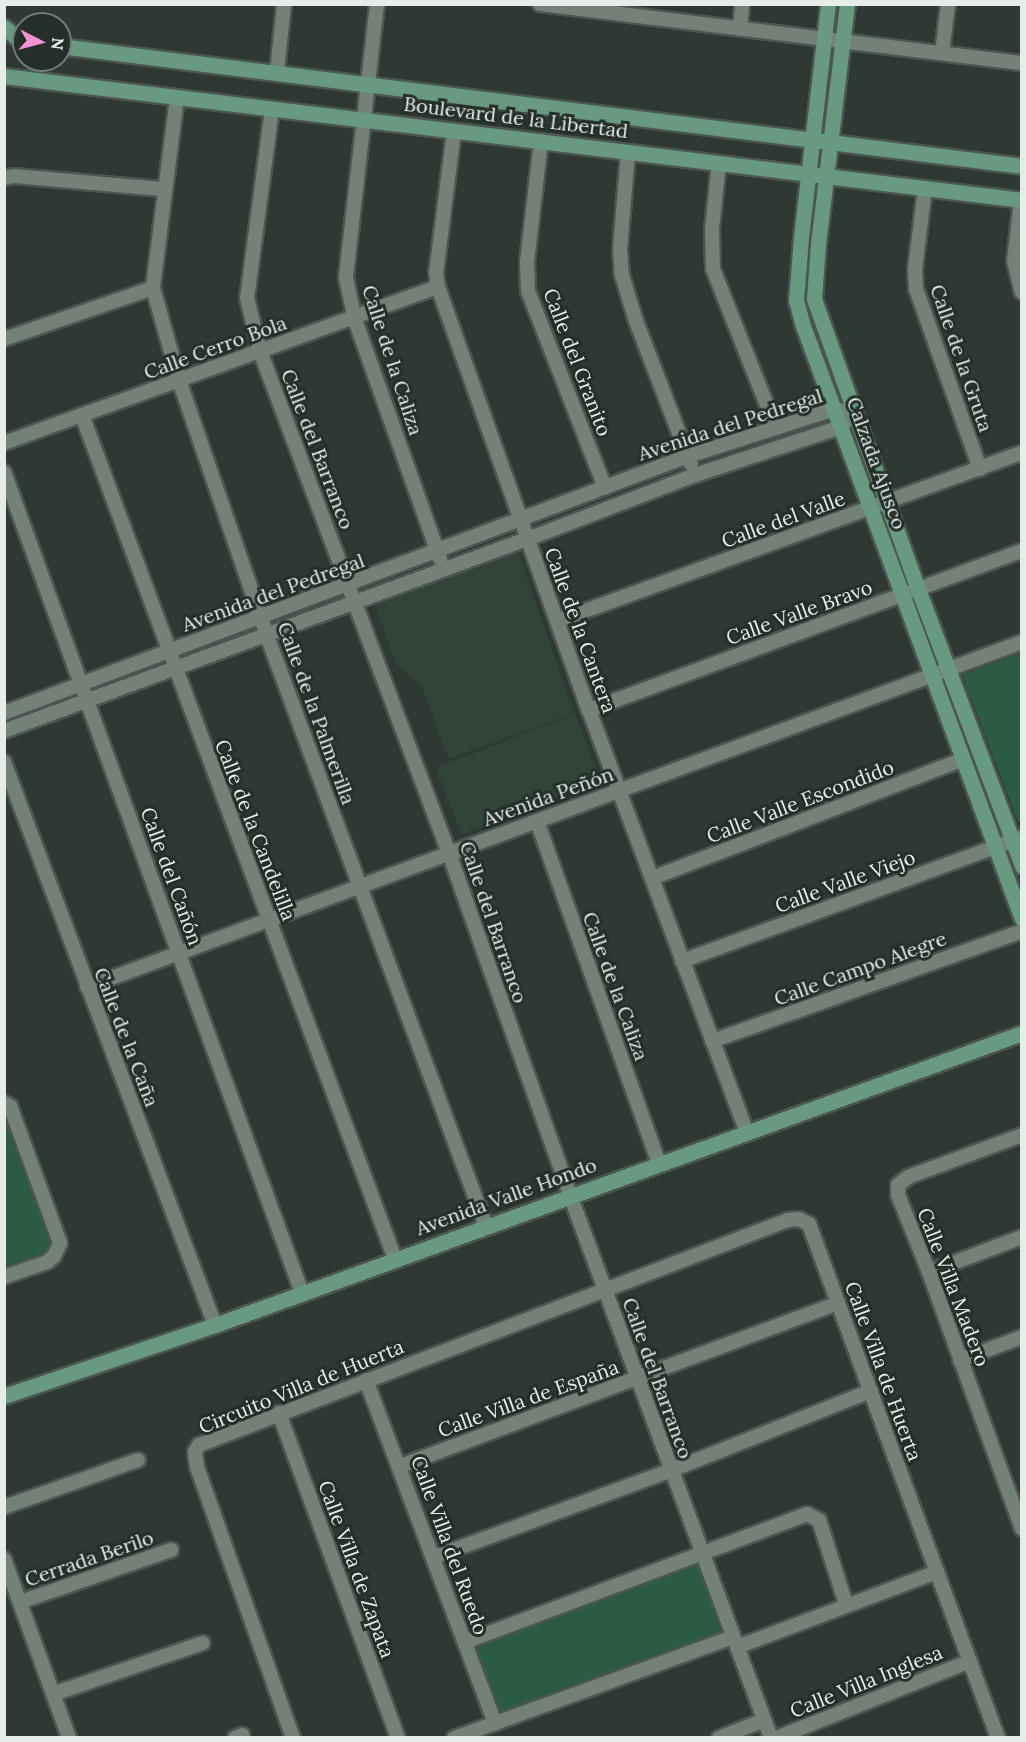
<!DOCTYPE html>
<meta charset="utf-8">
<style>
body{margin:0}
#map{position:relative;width:1026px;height:1742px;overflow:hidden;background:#2e3933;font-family:Lora,serif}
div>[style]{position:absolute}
.built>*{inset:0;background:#32443a;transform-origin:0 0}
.green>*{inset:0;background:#2c5b43;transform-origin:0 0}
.roads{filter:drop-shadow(2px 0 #4c5550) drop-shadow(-2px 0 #4c5550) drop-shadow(0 2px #4c5550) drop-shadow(0 -2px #4c5550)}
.street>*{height:14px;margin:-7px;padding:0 7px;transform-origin:7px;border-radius:7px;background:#748179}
.secondary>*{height:15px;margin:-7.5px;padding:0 7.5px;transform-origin:7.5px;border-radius:7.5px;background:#689a82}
span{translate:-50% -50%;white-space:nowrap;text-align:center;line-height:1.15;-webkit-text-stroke:6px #242f29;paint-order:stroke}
.street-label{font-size:20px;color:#e6ede9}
.frame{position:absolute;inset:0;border:6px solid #e6ede9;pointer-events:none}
.north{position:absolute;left:12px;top:12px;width:60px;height:60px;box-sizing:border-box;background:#242f29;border:2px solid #727b76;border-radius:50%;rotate:96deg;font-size:16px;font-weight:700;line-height:24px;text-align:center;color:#e6ede9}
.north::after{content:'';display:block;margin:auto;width:21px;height:27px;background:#f491d4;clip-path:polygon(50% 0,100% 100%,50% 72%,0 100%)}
</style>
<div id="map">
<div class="built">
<div style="clip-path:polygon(517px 549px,574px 713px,449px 759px,422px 687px,396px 664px,375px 605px)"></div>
<div style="left:575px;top:714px;width:72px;height:149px;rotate:69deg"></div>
</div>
<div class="green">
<div style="clip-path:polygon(1021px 653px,1022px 820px,1018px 822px,962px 675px)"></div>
<div style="clip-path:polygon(4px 1103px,57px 1243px,29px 1267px,4px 1273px)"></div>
<div style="left:697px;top:1556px;width:83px;height:246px;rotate:70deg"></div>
</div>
<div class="roads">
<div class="street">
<div style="left:377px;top:4px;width:276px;rotate:96.5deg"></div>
<div style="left:346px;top:278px;width:40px;rotate:78deg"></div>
<div style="left:354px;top:317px;width:257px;rotate:70.4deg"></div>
<div style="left:540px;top:4px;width:486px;rotate:7deg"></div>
<div style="left:740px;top:29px;width:25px;rotate:-85deg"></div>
<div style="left:942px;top:53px;width:49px;rotate:-83deg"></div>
<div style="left:277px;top:72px;width:68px;rotate:-84.1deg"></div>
<div style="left:177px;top:97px;width:193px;rotate:97.2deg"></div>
<div style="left:153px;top:288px;width:96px;rotate:74.2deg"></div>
<div style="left:179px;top:380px;width:268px;rotate:71deg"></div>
<div style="left:266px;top:633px;width:632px;rotate:69.65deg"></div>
<div style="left:272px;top:109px;width:191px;rotate:97.5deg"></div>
<div style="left:247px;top:298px;width:55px;rotate:76.2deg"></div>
<div style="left:260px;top:351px;width:536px;rotate:69.37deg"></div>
<div style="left:449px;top:853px;width:363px;rotate:70.5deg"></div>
<div style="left:570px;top:1195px;width:579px;rotate:69.69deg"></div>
<div style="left:454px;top:131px;width:143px;rotate:97.2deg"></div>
<div style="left:436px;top:273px;width:14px;rotate:82deg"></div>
<div style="left:438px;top:287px;width:449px;rotate:70.4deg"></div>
<div style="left:589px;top:710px;width:451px;rotate:69.5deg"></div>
<div style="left:541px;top:141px;width:122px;rotate:96.6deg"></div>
<div style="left:527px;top:262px;width:29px;rotate:88deg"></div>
<div style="left:528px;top:291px;width:211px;rotate:68.6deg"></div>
<div style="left:628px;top:152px;width:97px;rotate:94.7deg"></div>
<div style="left:620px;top:249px;width:26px;rotate:86deg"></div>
<div style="left:622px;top:275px;width:48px;rotate:73.1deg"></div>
<div style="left:636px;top:321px;width:153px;rotate:69deg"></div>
<div style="left:719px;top:163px;width:66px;rotate:96.1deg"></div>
<div style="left:712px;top:229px;width:40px;rotate:88.6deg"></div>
<div style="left:713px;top:269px;width:171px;rotate:68.4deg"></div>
<div style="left:4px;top:178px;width:10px;rotate:-11deg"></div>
<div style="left:14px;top:176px;width:151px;rotate:5deg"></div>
<div style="left:925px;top:188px;width:83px;rotate:97deg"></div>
<div style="left:915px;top:270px;width:19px;rotate:87deg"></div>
<div style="left:916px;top:289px;width:191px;rotate:70.4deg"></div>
<div style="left:1021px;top:200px;width:61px;rotate:96.5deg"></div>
<div style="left:1014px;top:261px;width:32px;rotate:76deg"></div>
<div style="left:4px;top:339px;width:157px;rotate:-18.9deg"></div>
<div style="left:82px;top:415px;width:900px;rotate:69.65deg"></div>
<div style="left:4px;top:443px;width:461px;rotate:-19.8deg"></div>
<div style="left:4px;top:472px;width:873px;rotate:70.05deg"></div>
<div style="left:557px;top:621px;width:494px;rotate:-19.9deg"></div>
<div style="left:589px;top:710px;width:461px;rotate:-20.2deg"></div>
<div style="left:4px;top:713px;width:731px;rotate:-20.59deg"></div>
<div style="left:688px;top:456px;width:154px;rotate:-17.7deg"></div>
<div style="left:835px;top:409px;width:18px;rotate:13deg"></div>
<div style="left:853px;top:413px;width:18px;rotate:131deg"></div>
<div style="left:841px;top:427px;width:154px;rotate:161.8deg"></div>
<div style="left:695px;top:475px;width:180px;rotate:159.1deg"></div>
<div style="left:527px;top:539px;width:557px;rotate:159.84deg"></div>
<div style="left:4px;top:762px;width:601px;rotate:69.46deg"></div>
<div style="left:537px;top:821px;width:363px;rotate:70.4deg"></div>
<div style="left:652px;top:878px;width:333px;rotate:-20.9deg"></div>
<div style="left:682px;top:961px;width:362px;rotate:-20deg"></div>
<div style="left:87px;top:987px;width:997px;rotate:-20.25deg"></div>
<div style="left:712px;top:1041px;width:329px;rotate:-19.5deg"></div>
<div style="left:4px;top:1103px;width:7px;rotate:27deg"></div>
<div style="left:10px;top:1106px;width:146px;rotate:69.9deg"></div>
<div style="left:60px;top:1243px;width:14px;rotate:115deg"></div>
<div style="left:54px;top:1256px;width:9px;rotate:139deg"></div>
<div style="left:47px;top:1262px;width:46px;rotate:160.8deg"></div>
<div style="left:1022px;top:1135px;width:121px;rotate:159.8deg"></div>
<div style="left:908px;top:1177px;width:13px;rotate:141deg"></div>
<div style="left:898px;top:1185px;width:10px;rotate:90deg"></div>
<div style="left:898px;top:1195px;width:83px;rotate:68.1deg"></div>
<div style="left:929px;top:1272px;width:273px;rotate:70.1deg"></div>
<div style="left:929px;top:1272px;width:99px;rotate:-20.6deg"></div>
<div style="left:960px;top:1360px;width:66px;rotate:-20.4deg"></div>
<div style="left:366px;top:1380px;width:367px;rotate:69.4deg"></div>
<div style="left:279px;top:1413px;width:346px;rotate:69.9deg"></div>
<div style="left:400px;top:1466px;width:467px;rotate:-20.4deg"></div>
<div style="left:4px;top:1507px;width:142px;rotate:-19.3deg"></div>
<div style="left:434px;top:1557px;width:253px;rotate:-20.1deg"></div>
<div style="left:672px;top:1470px;width:214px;rotate:-21.7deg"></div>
<div style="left:4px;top:1559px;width:190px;rotate:70deg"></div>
<div style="left:20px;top:1602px;width:160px;rotate:-19deg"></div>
<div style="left:465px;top:1642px;width:365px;rotate:-20.5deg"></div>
<div style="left:807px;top:1514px;width:13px;rotate:27deg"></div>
<div style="left:819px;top:1520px;width:88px;rotate:72.2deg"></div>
<div style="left:737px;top:1647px;width:214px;rotate:-20.6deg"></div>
<div style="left:53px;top:1694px;width:158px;rotate:-18.8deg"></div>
<div style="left:235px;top:1738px;width:8px;rotate:-23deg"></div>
<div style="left:293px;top:1738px;width:288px;rotate:-109.5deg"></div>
<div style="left:197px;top:1467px;width:15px;rotate:-98deg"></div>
<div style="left:195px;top:1452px;width:8px;rotate:-60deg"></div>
<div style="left:199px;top:1445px;width:631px;rotate:-20.91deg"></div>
<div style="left:788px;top:1220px;width:11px;rotate:-5deg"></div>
<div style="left:799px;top:1219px;width:11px;rotate:27deg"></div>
<div style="left:809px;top:1224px;width:548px;rotate:69.81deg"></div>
<div style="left:454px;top:1738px;width:297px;rotate:-19.9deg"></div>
<div style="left:719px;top:1738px;width:48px;rotate:-21.8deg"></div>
<div style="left:776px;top:1738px;width:209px;rotate:-21.6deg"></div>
</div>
<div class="secondary">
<div style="left:828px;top:4px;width:236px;rotate:96.6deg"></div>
<div style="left:801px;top:238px;width:62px;rotate:94.6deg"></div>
<div style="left:796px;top:300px;width:24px;rotate:75deg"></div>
<div style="left:802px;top:323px;width:635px;rotate:69.74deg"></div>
<div style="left:847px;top:4px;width:242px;rotate:96.9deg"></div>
<div style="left:818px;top:244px;width:55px;rotate:94.2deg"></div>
<div style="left:814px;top:299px;width:308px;rotate:70.3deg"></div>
<div style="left:918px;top:589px;width:296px;rotate:69.4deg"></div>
<div style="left:4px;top:27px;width:21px;rotate:41deg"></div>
<div style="left:60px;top:46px;width:969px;rotate:7.11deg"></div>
<div style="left:4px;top:76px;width:1026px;rotate:6.94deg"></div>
<div style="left:4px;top:1396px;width:223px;rotate:-18.6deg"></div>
<div style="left:215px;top:1325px;width:858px;rotate:-19.89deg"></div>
</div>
</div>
<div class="street-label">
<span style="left:516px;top:117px;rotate:7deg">Boulevard de la Libertad</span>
<span style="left:215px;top:347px;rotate:-20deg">Calle Cerro Bola</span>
<span style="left:962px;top:358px;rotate:71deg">Calle de la Gruta</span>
<span style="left:393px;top:360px;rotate:72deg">Calle de la Caliza</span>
<span style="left:578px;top:362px;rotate:69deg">Calle del Granito</span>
<span style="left:730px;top:424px;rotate:-18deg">Avenida del Pedregal</span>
<span style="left:318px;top:449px;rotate:69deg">Calle del Barranco</span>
<span style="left:877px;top:463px;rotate:70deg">Calzada Ajusco</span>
<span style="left:783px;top:519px;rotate:-20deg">Calle del Valle</span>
<span style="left:273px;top:592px;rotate:-20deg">Avenida del Pedregal</span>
<span style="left:799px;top:612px;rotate:-20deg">Calle Valle Bravo</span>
<span style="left:581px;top:630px;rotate:70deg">Calle de la Cantera</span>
<span style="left:317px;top:713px;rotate:70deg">Calle de la Palmerilla</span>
<span style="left:548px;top:796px;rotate:-20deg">Avenida Peñón</span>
<span style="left:800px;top:801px;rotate:-21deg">Calle Valle Escondido</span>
<span style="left:256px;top:830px;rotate:69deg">Calle de la Candelilla</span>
<span style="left:172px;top:876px;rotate:70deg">Calle del Cañón</span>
<span style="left:845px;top:881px;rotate:-20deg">Calle Valle Viejo</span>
<span style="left:494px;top:922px;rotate:71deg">Calle del Barranco</span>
<span style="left:860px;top:968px;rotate:-20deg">Calle Campo Alegre</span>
<span style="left:616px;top:986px;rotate:70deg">Calle de la Caliza</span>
<span style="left:127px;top:1037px;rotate:69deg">Calle de la Caña</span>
<span style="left:506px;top:1196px;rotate:-20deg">Avenida Valle Hondo</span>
<span style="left:954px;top:1287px;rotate:69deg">Calle Villa Madero</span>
<span style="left:884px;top:1371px;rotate:70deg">Calle Villa de Huerta</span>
<span style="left:658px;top:1378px;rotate:70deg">Calle del Barranco</span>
<span style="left:301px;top:1386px;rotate:-22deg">Circuito Villa de Huerta</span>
<span style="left:528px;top:1398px;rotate:-20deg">Calle Villa de España</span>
<span style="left:450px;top:1545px;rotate:70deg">Calle Villa del Ruedo</span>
<span style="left:89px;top:1558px;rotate:-19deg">Cerrada Berilo</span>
<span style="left:357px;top:1569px;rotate:70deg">Calle Villa de Zapata</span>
<span style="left:866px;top:1681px;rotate:-22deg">Calle Villa Inglesa</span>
</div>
<div class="frame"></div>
<div class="north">N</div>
</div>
